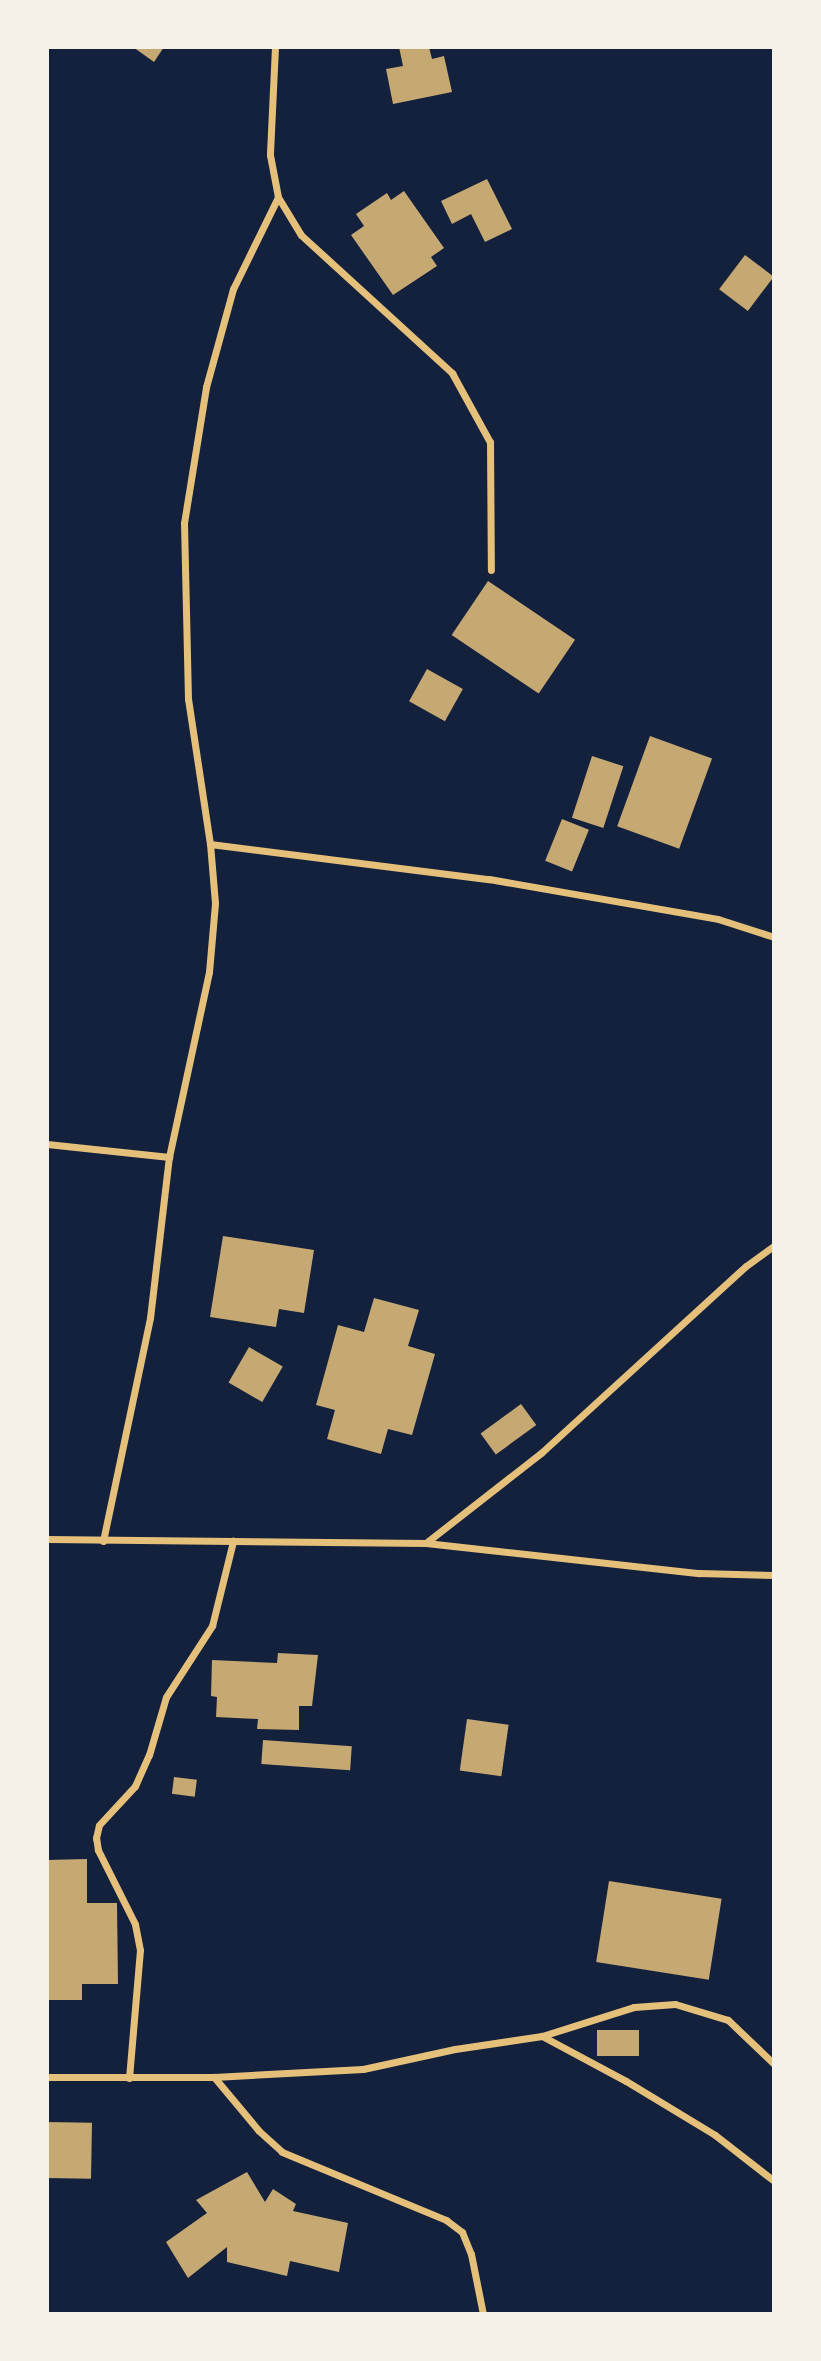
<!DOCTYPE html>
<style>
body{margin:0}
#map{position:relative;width:821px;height:2361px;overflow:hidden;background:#14213d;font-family:"Alegreya Sans",sans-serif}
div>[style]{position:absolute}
.building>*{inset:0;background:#c6a872;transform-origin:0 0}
.minor>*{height:7px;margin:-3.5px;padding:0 3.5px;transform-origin:3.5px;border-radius:3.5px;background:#e5c07b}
span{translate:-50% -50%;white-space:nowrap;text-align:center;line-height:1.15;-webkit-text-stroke:5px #f6f1e7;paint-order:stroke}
.frame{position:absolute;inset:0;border:49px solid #f6f1e7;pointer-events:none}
</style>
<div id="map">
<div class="building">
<div style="clip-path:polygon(133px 47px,164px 47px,154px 62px)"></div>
<div style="clip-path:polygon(399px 47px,429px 47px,432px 59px,444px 56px,452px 92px,393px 104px,386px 69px,403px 66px)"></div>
<div style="clip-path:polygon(487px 179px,512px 229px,485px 242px,471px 214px,452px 224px,441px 201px)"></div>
<div style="clip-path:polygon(404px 191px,444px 248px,431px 257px,437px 266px,393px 295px,351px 235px,364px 226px,356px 214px,387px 193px,391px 200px)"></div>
<div style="left:745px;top:255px;width:36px;height:43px;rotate:37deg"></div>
<div style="left:488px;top:581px;width:105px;height:65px;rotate:34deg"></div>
<div style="left:427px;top:669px;width:41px;height:37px;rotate:29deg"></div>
<div style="left:650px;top:736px;width:66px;height:96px;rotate:20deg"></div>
<div style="left:592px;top:756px;width:33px;height:65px;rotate:18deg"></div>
<div style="left:562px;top:819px;width:29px;height:45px;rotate:22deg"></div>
<div style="clip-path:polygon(223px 1236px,314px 1250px,304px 1313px,279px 1309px,276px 1327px,210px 1317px)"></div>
<div style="clip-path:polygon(374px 1298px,419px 1310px,408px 1346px,435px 1354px,412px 1435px,388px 1429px,381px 1454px,327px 1439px,335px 1410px,316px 1405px,338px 1325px,364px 1332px)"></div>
<div style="left:249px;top:1347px;width:39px;height:41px;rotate:30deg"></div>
<div style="left:521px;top:1404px;width:26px;height:50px;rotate:54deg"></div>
<div style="clip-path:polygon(278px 1653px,318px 1655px,312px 1706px,299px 1706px,299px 1730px,257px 1729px,258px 1719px,216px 1717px,217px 1697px,211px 1696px,212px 1660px,277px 1663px)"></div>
<div style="left:467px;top:1719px;width:42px;height:52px;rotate:8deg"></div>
<div style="left:263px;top:1740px;width:89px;height:24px;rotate:4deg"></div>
<div style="left:174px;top:1777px;width:23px;height:17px;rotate:7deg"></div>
<div style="clip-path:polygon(87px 1859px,87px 1903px,117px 1903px,118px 1984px,82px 1984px,82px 2000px,47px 2000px,47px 1860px)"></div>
<div style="left:609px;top:1881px;width:114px;height:82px;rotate:9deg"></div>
<div style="left:597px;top:2030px;width:42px;height:26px"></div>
<div style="left:47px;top:2122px;width:45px;height:56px;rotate:1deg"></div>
<div style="clip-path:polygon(247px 2172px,265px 2202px,273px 2189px,296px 2204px,293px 2211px,348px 2223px,339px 2272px,290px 2261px,287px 2276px,227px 2262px,227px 2247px,188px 2278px,166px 2242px,207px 2213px,196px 2200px)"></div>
</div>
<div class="minor">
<div style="left:275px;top:47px;width:108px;rotate:92.7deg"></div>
<div style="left:270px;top:155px;width:43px;rotate:79.2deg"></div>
<div style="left:278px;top:197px;width:44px;rotate:58.8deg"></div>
<div style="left:301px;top:235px;width:205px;rotate:42.4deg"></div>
<div style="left:452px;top:373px;width:79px;rotate:61.2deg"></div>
<div style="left:490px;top:442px;width:128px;rotate:89.6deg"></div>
<div style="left:210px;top:844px;width:281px;rotate:7.2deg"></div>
<div style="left:489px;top:879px;width:232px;rotate:9.9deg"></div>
<div style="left:718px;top:919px;width:59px;rotate:17.8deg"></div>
<div style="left:47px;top:1144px;width:123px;rotate:6.1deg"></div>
<div style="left:47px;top:1539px;width:379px;rotate:0.6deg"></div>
<div style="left:426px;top:1543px;width:275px;rotate:6.3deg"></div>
<div style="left:699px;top:1573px;width:75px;rotate:1.5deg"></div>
<div style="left:103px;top:1541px;width:228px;rotate:-78.1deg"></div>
<div style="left:150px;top:1318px;width:162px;rotate:-83.3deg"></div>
<div style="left:169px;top:1157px;width:189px;rotate:-77.8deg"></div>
<div style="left:209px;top:972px;width:69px;rotate:-85deg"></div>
<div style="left:215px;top:903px;width:59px;rotate:-94.8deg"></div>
<div style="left:210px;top:844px;width:147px;rotate:-98.6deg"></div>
<div style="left:188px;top:699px;width:176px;rotate:-91.3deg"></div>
<div style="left:184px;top:523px;width:138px;rotate:-80.8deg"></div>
<div style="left:206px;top:387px;width:102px;rotate:-74.6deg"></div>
<div style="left:233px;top:289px;width:102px;rotate:-63.9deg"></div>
<div style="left:427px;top:1542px;width:145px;rotate:-38deg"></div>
<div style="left:541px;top:1453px;width:277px;rotate:-42.4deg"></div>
<div style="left:746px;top:1266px;width:34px;rotate:-36deg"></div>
<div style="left:542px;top:2036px;width:95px;rotate:28.2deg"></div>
<div style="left:626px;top:2081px;width:104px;rotate:31.2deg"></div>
<div style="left:715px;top:2135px;width:75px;rotate:37.9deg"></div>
<div style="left:47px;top:2077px;width:167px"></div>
<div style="left:214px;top:2077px;width:149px;rotate:-3.1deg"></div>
<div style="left:363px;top:2069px;width:94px;rotate:-12.3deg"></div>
<div style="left:455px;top:2049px;width:88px;rotate:-8.5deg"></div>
<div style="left:542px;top:2036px;width:96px;rotate:-17.5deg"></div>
<div style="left:634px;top:2007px;width:41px;rotate:-4.2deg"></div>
<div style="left:675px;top:2004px;width:55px;rotate:16.8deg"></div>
<div style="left:728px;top:2020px;width:64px;rotate:43.7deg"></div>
<div style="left:214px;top:2077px;width:70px;rotate:50.2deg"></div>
<div style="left:259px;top:2131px;width:31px;rotate:42deg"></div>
<div style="left:282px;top:2152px;width:178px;rotate:22.5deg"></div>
<div style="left:446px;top:2220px;width:20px;rotate:37deg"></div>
<div style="left:462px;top:2232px;width:24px;rotate:68deg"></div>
<div style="left:471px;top:2254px;width:61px;rotate:78.7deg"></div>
<div style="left:129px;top:2078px;width:128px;rotate:-85.1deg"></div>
<div style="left:140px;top:1950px;width:26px;rotate:-101deg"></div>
<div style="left:135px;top:1924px;width:83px;rotate:-116.6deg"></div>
<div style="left:98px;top:1850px;width:12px;rotate:-99deg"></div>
<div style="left:96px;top:1838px;width:13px;rotate:-77deg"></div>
<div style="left:99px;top:1825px;width:53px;rotate:-47.3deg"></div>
<div style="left:135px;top:1786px;width:34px;rotate:-66deg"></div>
<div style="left:149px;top:1755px;width:60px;rotate:-73.7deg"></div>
<div style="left:166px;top:1697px;width:85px;rotate:-57.1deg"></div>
<div style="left:212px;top:1626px;width:88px;rotate:-76.1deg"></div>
</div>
<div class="frame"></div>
</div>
